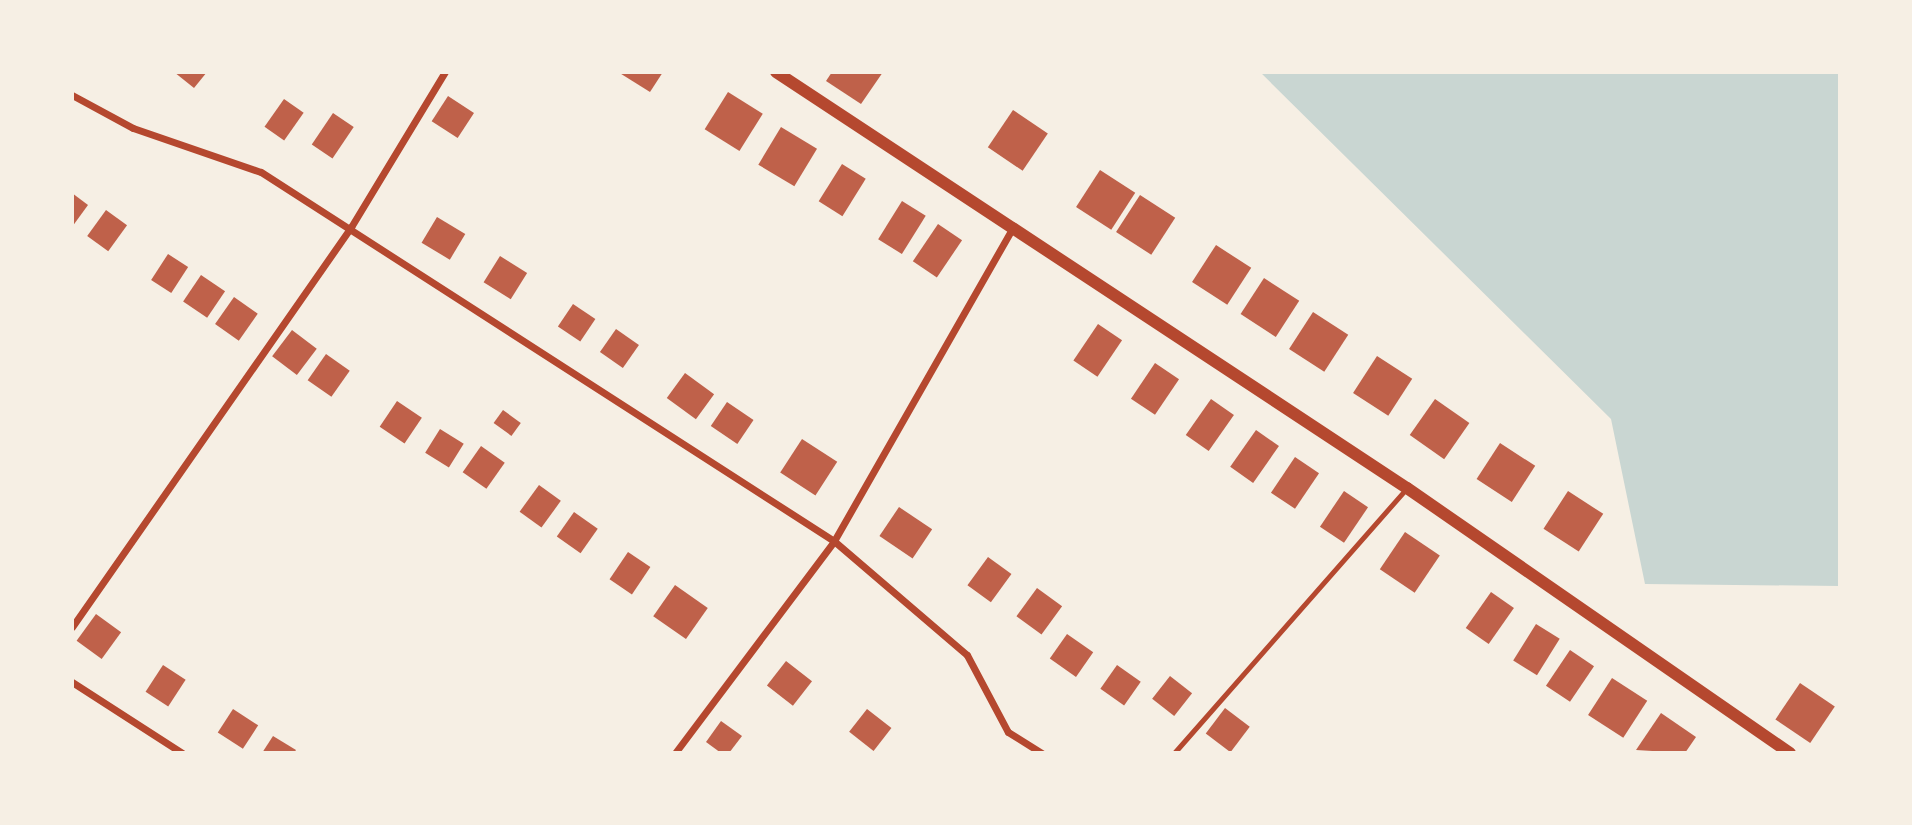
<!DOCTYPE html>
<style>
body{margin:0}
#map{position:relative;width:1912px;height:825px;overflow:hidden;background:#f6efe4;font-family:Overpass,sans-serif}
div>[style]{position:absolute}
.water>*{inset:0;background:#c9d6d2}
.building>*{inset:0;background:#bf614a;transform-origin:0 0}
.service>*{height:5px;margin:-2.5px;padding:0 2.5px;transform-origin:2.5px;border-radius:2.5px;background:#b5482f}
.minor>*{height:7px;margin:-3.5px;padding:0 3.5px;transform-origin:3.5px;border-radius:3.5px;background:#b5482f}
.tertiary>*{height:12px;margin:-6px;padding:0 6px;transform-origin:6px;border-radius:6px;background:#b5482f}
span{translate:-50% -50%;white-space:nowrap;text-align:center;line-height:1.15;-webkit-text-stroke:7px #f6efe4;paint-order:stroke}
.frame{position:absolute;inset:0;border:74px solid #f6efe4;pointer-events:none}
</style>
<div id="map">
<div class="water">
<div style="clip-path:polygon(1260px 72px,1840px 72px,1840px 586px,1645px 584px,1611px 419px)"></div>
</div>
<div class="building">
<div style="clip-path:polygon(174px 72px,207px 72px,194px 88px)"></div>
<div style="clip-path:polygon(618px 72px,663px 72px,650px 92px)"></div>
<div style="clip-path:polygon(832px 72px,883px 72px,861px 104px,826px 81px)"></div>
<div style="left:728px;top:92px;width:41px;height:44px;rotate:32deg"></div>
<div style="left:448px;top:96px;width:31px;height:30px;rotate:33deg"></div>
<div style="left:284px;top:99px;width:24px;height:34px;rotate:35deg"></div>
<div style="left:1013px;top:110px;width:42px;height:45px;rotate:34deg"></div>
<div style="left:333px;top:113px;width:25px;height:38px;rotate:34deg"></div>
<div style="left:781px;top:127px;width:42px;height:44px;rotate:31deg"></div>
<div style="left:842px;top:164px;width:28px;height:44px;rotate:32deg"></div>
<div style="left:1100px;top:170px;width:42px;height:44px;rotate:33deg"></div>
<div style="clip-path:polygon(72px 193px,88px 205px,72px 227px)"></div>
<div style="left:1140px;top:195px;width:42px;height:44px;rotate:33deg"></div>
<div style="left:902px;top:201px;width:28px;height:45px;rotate:32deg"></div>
<div style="left:106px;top:210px;width:26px;height:32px;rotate:36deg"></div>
<div style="left:437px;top:217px;width:33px;height:30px;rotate:31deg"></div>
<div style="left:938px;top:224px;width:29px;height:45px;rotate:34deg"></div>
<div style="left:1216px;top:245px;width:42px;height:44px;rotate:33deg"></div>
<div style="left:168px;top:254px;width:24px;height:31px;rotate:33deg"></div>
<div style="left:500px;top:256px;width:32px;height:31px;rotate:32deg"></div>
<div style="left:201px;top:275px;width:29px;height:32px;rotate:34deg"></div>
<div style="left:1264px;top:278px;width:42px;height:43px;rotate:33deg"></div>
<div style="left:234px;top:297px;width:29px;height:33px;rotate:35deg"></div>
<div style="left:573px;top:304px;width:27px;height:27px;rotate:34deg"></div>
<div style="left:1313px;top:312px;width:42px;height:44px;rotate:33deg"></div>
<div style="left:1098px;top:324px;width:29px;height:44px;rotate:34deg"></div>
<div style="left:616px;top:329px;width:28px;height:28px;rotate:35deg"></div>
<div style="left:292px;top:330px;width:31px;height:33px;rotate:37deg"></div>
<div style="left:326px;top:354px;width:29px;height:32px;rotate:35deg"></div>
<div style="left:1377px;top:356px;width:42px;height:44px;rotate:33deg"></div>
<div style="left:1155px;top:363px;width:29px;height:43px;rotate:34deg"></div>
<div style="left:685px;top:373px;width:36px;height:31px;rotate:36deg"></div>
<div style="left:1211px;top:399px;width:28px;height:44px;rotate:35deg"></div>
<div style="left:1435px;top:399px;width:42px;height:44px;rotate:35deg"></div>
<div style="left:397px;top:401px;width:30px;height:31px;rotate:34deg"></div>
<div style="left:727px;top:402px;width:32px;height:29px;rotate:34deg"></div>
<div style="left:503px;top:410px;width:22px;height:16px;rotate:36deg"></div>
<div style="left:440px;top:429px;width:28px;height:28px;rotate:32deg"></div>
<div style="left:1256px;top:430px;width:28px;height:45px;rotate:35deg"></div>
<div style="left:802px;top:439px;width:42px;height:40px;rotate:33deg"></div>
<div style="left:1500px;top:443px;width:42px;height:43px;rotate:33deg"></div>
<div style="left:481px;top:446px;width:29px;height:32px;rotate:35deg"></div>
<div style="left:1295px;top:457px;width:29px;height:43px;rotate:34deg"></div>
<div style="left:539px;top:485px;width:27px;height:33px;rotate:36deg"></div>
<div style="left:1344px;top:491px;width:29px;height:43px;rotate:34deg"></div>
<div style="left:1568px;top:491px;width:42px;height:45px;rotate:33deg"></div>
<div style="left:899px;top:507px;width:40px;height:35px;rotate:34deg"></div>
<div style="left:574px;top:512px;width:29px;height:30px;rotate:35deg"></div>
<div style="left:1405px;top:532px;width:42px;height:45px;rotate:34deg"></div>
<div style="left:628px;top:552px;width:27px;height:33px;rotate:34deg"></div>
<div style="left:988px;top:557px;width:29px;height:35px;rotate:36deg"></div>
<div style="left:675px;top:585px;width:40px;height:38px;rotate:35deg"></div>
<div style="left:1037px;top:588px;width:31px;height:35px;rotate:36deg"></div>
<div style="left:1491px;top:592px;width:28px;height:44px;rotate:35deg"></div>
<div style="left:96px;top:614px;width:31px;height:33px;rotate:36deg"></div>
<div style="left:1536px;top:624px;width:28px;height:43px;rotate:32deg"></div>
<div style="left:1067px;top:634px;width:32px;height:30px;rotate:35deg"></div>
<div style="left:1570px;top:650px;width:29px;height:43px;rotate:34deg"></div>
<div style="left:786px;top:661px;width:33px;height:31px;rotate:38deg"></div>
<div style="left:163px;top:665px;width:27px;height:32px;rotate:33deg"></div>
<div style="left:1117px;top:665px;width:29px;height:29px;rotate:35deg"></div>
<div style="left:1170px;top:676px;width:28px;height:29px;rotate:38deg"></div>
<div style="left:1612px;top:678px;width:42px;height:44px;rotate:33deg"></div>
<div style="left:1800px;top:683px;width:42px;height:44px;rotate:34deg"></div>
<div style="left:1225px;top:708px;width:31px;height:32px;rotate:37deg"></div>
<div style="left:233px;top:709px;width:30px;height:28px;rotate:33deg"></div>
<div style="left:867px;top:709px;width:31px;height:29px;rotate:38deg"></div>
<div style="clip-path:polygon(1661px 713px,1696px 737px,1685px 753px,1636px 750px)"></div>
<div style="clip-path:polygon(721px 721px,742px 736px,729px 753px,721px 753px,706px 742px)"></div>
<div style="clip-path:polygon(273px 736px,296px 750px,294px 753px,262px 753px)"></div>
</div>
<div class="service">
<div style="left:1174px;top:753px;width:353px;rotate:-48.7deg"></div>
</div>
<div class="minor">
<div style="left:72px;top:95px;width:69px;rotate:28.4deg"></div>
<div style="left:133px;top:128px;width:135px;rotate:19deg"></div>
<div style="left:261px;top:172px;width:682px;rotate:32.78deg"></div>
<div style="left:834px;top:541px;width:175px;rotate:40.6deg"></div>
<div style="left:967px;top:655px;width:87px;rotate:62deg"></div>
<div style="left:1008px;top:732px;width:40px;rotate:32deg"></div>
<div style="left:72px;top:627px;width:488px;rotate:-55.1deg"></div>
<div style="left:351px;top:227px;width:181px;rotate:-58.8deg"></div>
<div style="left:72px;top:682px;width:131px;rotate:32.8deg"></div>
<div style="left:675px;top:753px;width:265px;rotate:-53.1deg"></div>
<div style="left:834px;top:541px;width:363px;rotate:-60.3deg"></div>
</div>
<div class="tertiary">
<div style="left:776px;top:72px;width:756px;rotate:33.4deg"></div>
<div style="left:1407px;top:488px;width:466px;rotate:34.7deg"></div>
</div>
<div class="frame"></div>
</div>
